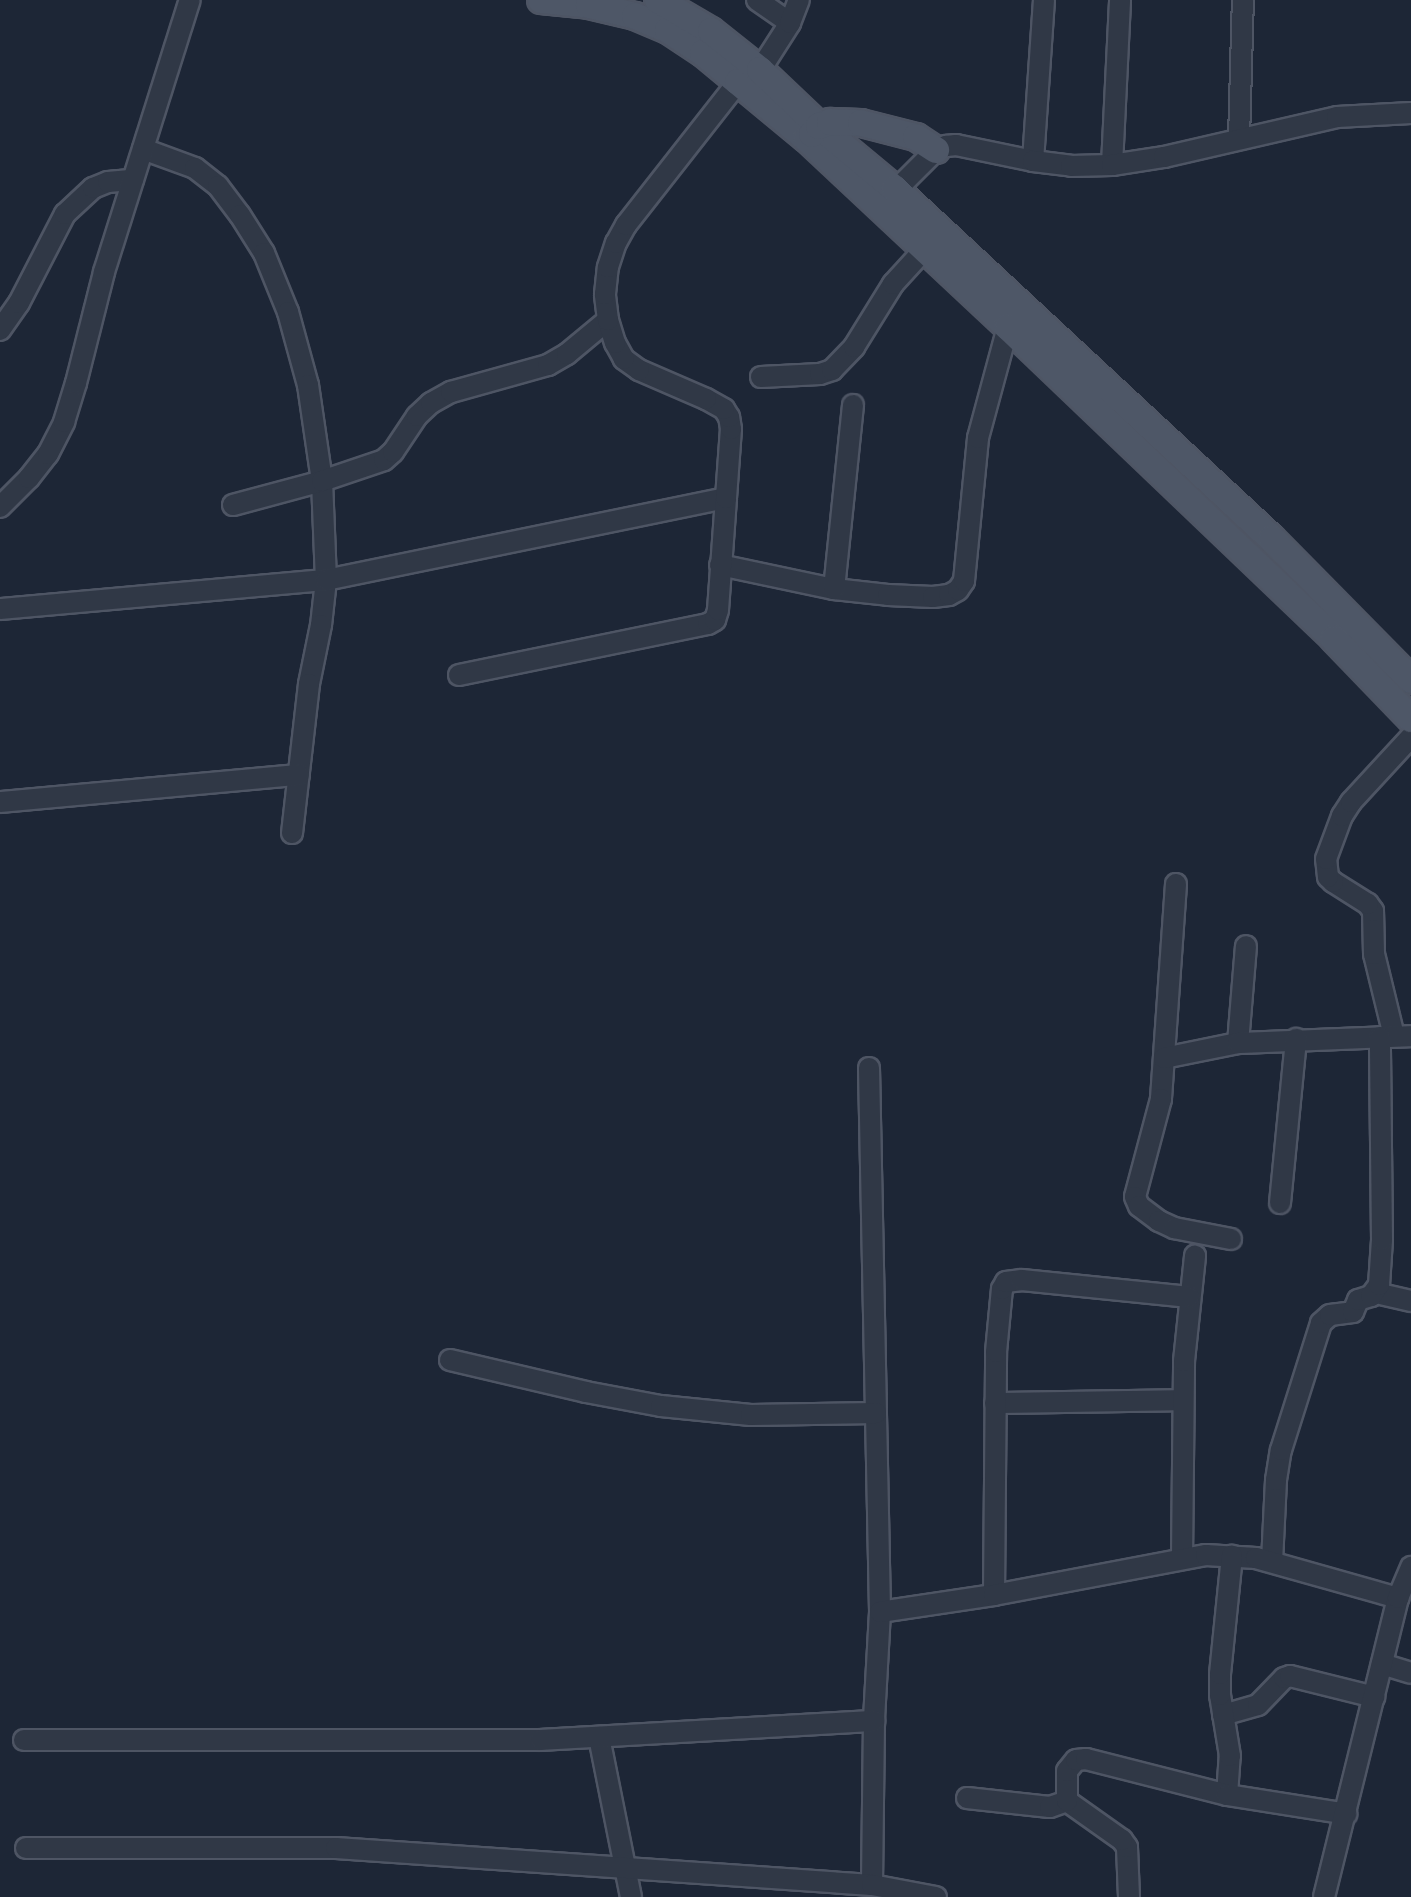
<!DOCTYPE html>
<style>
body{margin:0}
#map{position:relative;width:1411px;height:1897px;overflow:hidden;background:#1d2636;font-family:Inter,sans-serif}
div>[style]{position:absolute}
.roads{filter:drop-shadow(2px 0 #4e5564) drop-shadow(-2px 0 #4e5564) drop-shadow(0 2px #4e5564) drop-shadow(0 -2px #4e5564)}
.minor>*{height:20px;margin:-10px;padding:0 10px;transform-origin:10px;border-radius:10px;background:#303846}
.major>*{height:26px;margin:-13px;padding:0 13px;transform-origin:13px;border-radius:13px;background:#4e5767}
span{translate:-50% -50%;white-space:nowrap;text-align:center;line-height:1.15;-webkit-text-stroke:4.5px #161d2a;paint-order:stroke}
</style>
<div id="map">
<div class="roads">
<div class="minor">
<div style="left:757px;top:0;width:40px;rotate:34.9deg"></div>
<div style="left:760px;top:70px;width:56px;rotate:-57.4deg"></div>
<div style="left:790px;top:23px;width:25px;rotate:-69deg"></div>
<div style="left:1239px;top:139px;width:139px;rotate:-88.4deg"></div>
<div style="left:143px;top:149px;width:55px;rotate:20.1deg"></div>
<div style="left:195px;top:168px;width:29px;rotate:38deg"></div>
<div style="left:218px;top:186px;width:36px;rotate:53deg"></div>
<div style="left:240px;top:215px;width:45px;rotate:57.7deg"></div>
<div style="left:264px;top:253px;width:64px;rotate:67.9deg"></div>
<div style="left:288px;top:312px;width:76px;rotate:74.7deg"></div>
<div style="left:308px;top:385px;width:97px;rotate:81.7deg"></div>
<div style="left:322px;top:481px;width:99px;rotate:87.7deg"></div>
<div style="left:326px;top:580px;width:45px;rotate:96.3deg"></div>
<div style="left:321px;top:625px;width:60px;rotate:101.5deg"></div>
<div style="left:309px;top:684px;width:150px;rotate:96.5deg"></div>
<div style="left:1033px;top:161px;width:161px;rotate:-86.1deg"></div>
<div style="left:1112px;top:165px;width:165px;rotate:-87.2deg"></div>
<div style="left:887px;top:199px;width:69px;rotate:-45deg"></div>
<div style="left:936px;top:150px;width:11px;rotate:-22deg"></div>
<div style="left:946px;top:146px;width:10px;rotate:-6deg"></div>
<div style="left:956px;top:145px;width:79px;rotate:11.7deg"></div>
<div style="left:1033px;top:161px;width:38px;rotate:7deg"></div>
<div style="left:1071px;top:166px;width:41px;rotate:-1.4deg"></div>
<div style="left:1112px;top:165px;width:53px;rotate:-8.7deg"></div>
<div style="left:1164px;top:157px;width:178px;rotate:-13deg"></div>
<div style="left:1337px;top:117px;width:74px;rotate:-3.1deg"></div>
<div style="left:0;top:330px;width:33px;rotate:-55deg"></div>
<div style="left:19px;top:303px;width:100px;rotate:-62.7deg"></div>
<div style="left:65px;top:214px;width:38px;rotate:-43deg"></div>
<div style="left:93px;top:188px;width:16px;rotate:-22deg"></div>
<div style="left:108px;top:182px;width:25px;rotate:-5deg"></div>
<div style="left:761px;top:377px;width:59px;rotate:-2.9deg"></div>
<div style="left:820px;top:374px;width:13px;rotate:-18deg"></div>
<div style="left:832px;top:370px;width:32px;rotate:-46deg"></div>
<div style="left:854px;top:347px;width:74px;rotate:-58.2deg"></div>
<div style="left:893px;top:284px;width:46px;rotate:-47.6deg"></div>
<div style="left:233px;top:505px;width:92px;rotate:-15.1deg"></div>
<div style="left:322px;top:481px;width:65px;rotate:-18.7deg"></div>
<div style="left:384px;top:460px;width:12px;rotate:-42deg"></div>
<div style="left:393px;top:452px;width:43px;rotate:-56.3deg"></div>
<div style="left:417px;top:416px;width:19px;rotate:-43deg"></div>
<div style="left:431px;top:403px;width:23px;rotate:-29deg"></div>
<div style="left:451px;top:392px;width:101px;rotate:-15.6deg"></div>
<div style="left:548px;top:365px;width:22px;rotate:-30deg"></div>
<div style="left:567px;top:354px;width:53px;rotate:-39.7deg"></div>
<div style="left:0;top:507px;width:41px;rotate:-45deg"></div>
<div style="left:29px;top:478px;width:31px;rotate:-52deg"></div>
<div style="left:48px;top:454px;width:36px;rotate:-63deg"></div>
<div style="left:64px;top:422px;width:41px;rotate:-72.9deg"></div>
<div style="left:76px;top:383px;width:114px;rotate:-75.8deg"></div>
<div style="left:104px;top:272px;width:285px;rotate:-72.5deg"></div>
<div style="left:720px;top:565px;width:116px;rotate:11.9deg"></div>
<div style="left:834px;top:589px;width:54px;rotate:6.3deg"></div>
<div style="left:888px;top:595px;width:45px;rotate:2.5deg"></div>
<div style="left:933px;top:597px;width:16px;rotate:-7deg"></div>
<div style="left:949px;top:595px;width:10px;rotate:-29deg"></div>
<div style="left:958px;top:590px;width:11px;rotate:-56deg"></div>
<div style="left:964px;top:581px;width:144px;rotate:-84.4deg"></div>
<div style="left:978px;top:438px;width:115px;rotate:-74.9deg"></div>
<div style="left:834px;top:589px;width:185px;rotate:-84.1deg"></div>
<div style="left:0;top:609px;width:327px;rotate:-5.1deg"></div>
<div style="left:326px;top:580px;width:408px;rotate:-11.6deg"></div>
<div style="left:459px;top:675px;width:254px;rotate:-11.6deg"></div>
<div style="left:708px;top:624px;width:8px;rotate:-30deg"></div>
<div style="left:715px;top:620px;width:10px;rotate:-73deg"></div>
<div style="left:718px;top:610px;width:112px;rotate:-85.9deg"></div>
<div style="left:726px;top:498px;width:69px;rotate:-85.9deg"></div>
<div style="left:731px;top:429px;width:12px;rotate:-99deg"></div>
<div style="left:729px;top:417px;width:9px;rotate:-122deg"></div>
<div style="left:724px;top:409px;width:21px;rotate:-151deg"></div>
<div style="left:706px;top:399px;width:73px;rotate:-156.6deg"></div>
<div style="left:639px;top:370px;width:19px;rotate:-144deg"></div>
<div style="left:624px;top:359px;width:18px;rotate:-119deg"></div>
<div style="left:615px;top:343px;width:24px;rotate:-107deg"></div>
<div style="left:608px;top:320px;width:26px;rotate:-97deg"></div>
<div style="left:605px;top:294px;width:27px;rotate:-84deg"></div>
<div style="left:608px;top:267px;width:25px;rotate:-72deg"></div>
<div style="left:616px;top:243px;width:21px;rotate:-61deg"></div>
<div style="left:626px;top:225px;width:182px;rotate:-51.9deg"></div>
<div style="left:0;top:802px;width:300px;rotate:-5.2deg"></div>
<div style="left:1176px;top:884px;width:216px;rotate:94deg"></div>
<div style="left:1161px;top:1099px;width:101px;rotate:104.9deg"></div>
<div style="left:1135px;top:1197px;width:10px;rotate:66deg"></div>
<div style="left:1139px;top:1206px;width:25px;rotate:37deg"></div>
<div style="left:1159px;top:1221px;width:17px;rotate:25deg"></div>
<div style="left:1174px;top:1228px;width:58px;rotate:10.9deg"></div>
<div style="left:1394px;top:1036px;width:84px;rotate:-103.7deg"></div>
<div style="left:1374px;top:954px;width:43px;rotate:-91.3deg"></div>
<div style="left:1373px;top:911px;width:9px;rotate:-126deg"></div>
<div style="left:1368px;top:904px;width:41px;rotate:-147.8deg"></div>
<div style="left:1333px;top:882px;width:7px;rotate:-135deg"></div>
<div style="left:1328px;top:877px;width:18px;rotate:-96deg"></div>
<div style="left:1326px;top:859px;width:46px;rotate:-69.6deg"></div>
<div style="left:1342px;top:816px;width:17px;rotate:-57deg"></div>
<div style="left:1351px;top:802px;width:88px;rotate:-47.3deg"></div>
<div style="left:1238px;top:1043px;width:97px;rotate:-85.3deg"></div>
<div style="left:1164px;top:1058px;width:76px;rotate:-11.5deg"></div>
<div style="left:1238px;top:1043px;width:173px;rotate:-2.3deg"></div>
<div style="left:869px;top:1068px;width:544px;rotate:88.84deg"></div>
<div style="left:880px;top:1612px;width:109px;rotate:93.2deg"></div>
<div style="left:874px;top:1721px;width:164px;rotate:90.7deg"></div>
<div style="left:1280px;top:1203px;width:165px;rotate:-84.4deg"></div>
<div style="left:1376px;top:1293px;width:36px;rotate:13deg"></div>
<div style="left:450px;top:1360px;width:140px;rotate:13.2deg"></div>
<div style="left:586px;top:1392px;width:76px;rotate:10.6deg"></div>
<div style="left:661px;top:1406px;width:90px;rotate:5.7deg"></div>
<div style="left:751px;top:1415px;width:125px;rotate:-0.9deg"></div>
<div style="left:995px;top:1403px;width:187px;rotate:-0.9deg"></div>
<div style="left:1182px;top:1559px;width:198px;rotate:-89.4deg"></div>
<div style="left:1184px;top:1361px;width:106px;rotate:-84deg"></div>
<div style="left:1272px;top:1562px;width:82px;rotate:-87.2deg"></div>
<div style="left:1276px;top:1480px;width:30px;rotate:-81deg"></div>
<div style="left:1281px;top:1450px;width:133px;rotate:-72.5deg"></div>
<div style="left:1321px;top:1323px;width:12px;rotate:-42deg"></div>
<div style="left:1330px;top:1315px;width:23px;rotate:-7deg"></div>
<div style="left:1353px;top:1312px;width:13px;rotate:-67deg"></div>
<div style="left:1358px;top:1300px;width:14px;rotate:-17deg"></div>
<div style="left:1371px;top:1296px;width:14px;rotate:-54deg"></div>
<div style="left:1379px;top:1285px;width:45px;rotate:-86.2deg"></div>
<div style="left:1382px;top:1240px;width:203px;rotate:-90.6deg"></div>
<div style="left:994px;top:1595px;width:243px;rotate:-89.5deg"></div>
<div style="left:996px;top:1352px;width:63px;rotate:-84.6deg"></div>
<div style="left:1002px;top:1289px;width:8px;rotate:-60deg"></div>
<div style="left:1006px;top:1282px;width:16px;rotate:-7deg"></div>
<div style="left:1022px;top:1280px;width:168px;rotate:5.8deg"></div>
<div style="left:880px;top:1612px;width:115px;rotate:-8.5deg"></div>
<div style="left:994px;top:1595px;width:216px;rotate:-10.7deg"></div>
<div style="left:1206px;top:1555px;width:50px;rotate:3.4deg"></div>
<div style="left:1256px;top:1558px;width:148px;rotate:15.7deg"></div>
<div style="left:1382px;top:1664px;width:30px;rotate:17deg"></div>
<div style="left:1223px;top:1715px;width:36px;rotate:-16deg"></div>
<div style="left:1258px;top:1705px;width:37px;rotate:-46deg"></div>
<div style="left:1284px;top:1678px;width:6px;rotate:-18deg"></div>
<div style="left:1290px;top:1676px;width:87px;rotate:14deg"></div>
<div style="left:599px;top:1737px;width:163px;rotate:78.7deg"></div>
<div style="left:24px;top:1740px;width:517px"></div>
<div style="left:541px;top:1740px;width:334px;rotate:-3.3deg"></div>
<div style="left:1227px;top:1795px;width:39px;rotate:-86deg"></div>
<div style="left:1230px;top:1756px;width:62px;rotate:-99.3deg"></div>
<div style="left:1220px;top:1695px;width:21px;rotate:-90deg"></div>
<div style="left:1220px;top:1674px;width:119px;rotate:-84.2deg"></div>
<div style="left:967px;top:1798px;width:83px;rotate:6.2deg"></div>
<div style="left:1050px;top:1807px;width:18px;rotate:-19deg"></div>
<div style="left:26px;top:1848px;width:310px"></div>
<div style="left:336px;top:1848px;width:537px;rotate:3.95deg"></div>
<div style="left:872px;top:1885px;width:65px;rotate:10.6deg"></div>
<div style="left:1129px;top:1897px;width:50px;rotate:-92.3deg"></div>
<div style="left:1127px;top:1847px;width:9px;rotate:-126deg"></div>
<div style="left:1122px;top:1840px;width:67px;rotate:-144.7deg"></div>
<div style="left:1067px;top:1801px;width:30px;rotate:-90deg"></div>
<div style="left:1067px;top:1771px;width:14px;rotate:-51deg"></div>
<div style="left:1076px;top:1760px;width:10px;rotate:-6deg"></div>
<div style="left:1086px;top:1759px;width:146px;rotate:14.3deg"></div>
<div style="left:1227px;top:1795px;width:121px;rotate:9deg"></div>
<div style="left:1324px;top:1897px;width:308px;rotate:-76.1deg"></div>
<div style="left:1398px;top:1598px;width:34px;rotate:-67deg"></div>
</div>
<div class="major">
<div style="left:541px;top:0;width:48px;rotate:5.9deg"></div>
<div style="left:589px;top:5px;width:47px;rotate:13.4deg"></div>
<div style="left:635px;top:16px;width:36px;rotate:23deg"></div>
<div style="left:668px;top:30px;width:42px;rotate:33.3deg"></div>
<div style="left:703px;top:53px;width:45px;rotate:39.6deg"></div>
<div style="left:738px;top:82px;width:89px;rotate:39.6deg"></div>
<div style="left:807px;top:139px;width:275px;rotate:43.1deg"></div>
<div style="left:1008px;top:327px;width:451px;rotate:43.7deg"></div>
<div style="left:1334px;top:639px;width:111px;rotate:46.1deg"></div>
<div style="left:658px;top:0;width:61px;rotate:30.3deg"></div>
<div style="left:711px;top:31px;width:63px;rotate:38.5deg"></div>
<div style="left:760px;top:70px;width:81px;rotate:43.5deg"></div>
<div style="left:819px;top:126px;width:99px;rotate:39.7deg"></div>
<div style="left:895px;top:189px;width:514px;rotate:42.87deg"></div>
<div style="left:1272px;top:539px;width:198px;rotate:45.4deg"></div>
<div style="left:812px;top:134px;width:11px;rotate:-49deg"></div>
<div style="left:819px;top:126px;width:12px;rotate:-20deg"></div>
<div style="left:830px;top:122px;width:31px;rotate:2deg"></div>
<div style="left:861px;top:123px;width:57px;rotate:14.3deg"></div>
<div style="left:916px;top:137px;width:24px;rotate:33deg"></div>
</div>
</div>
</div>
